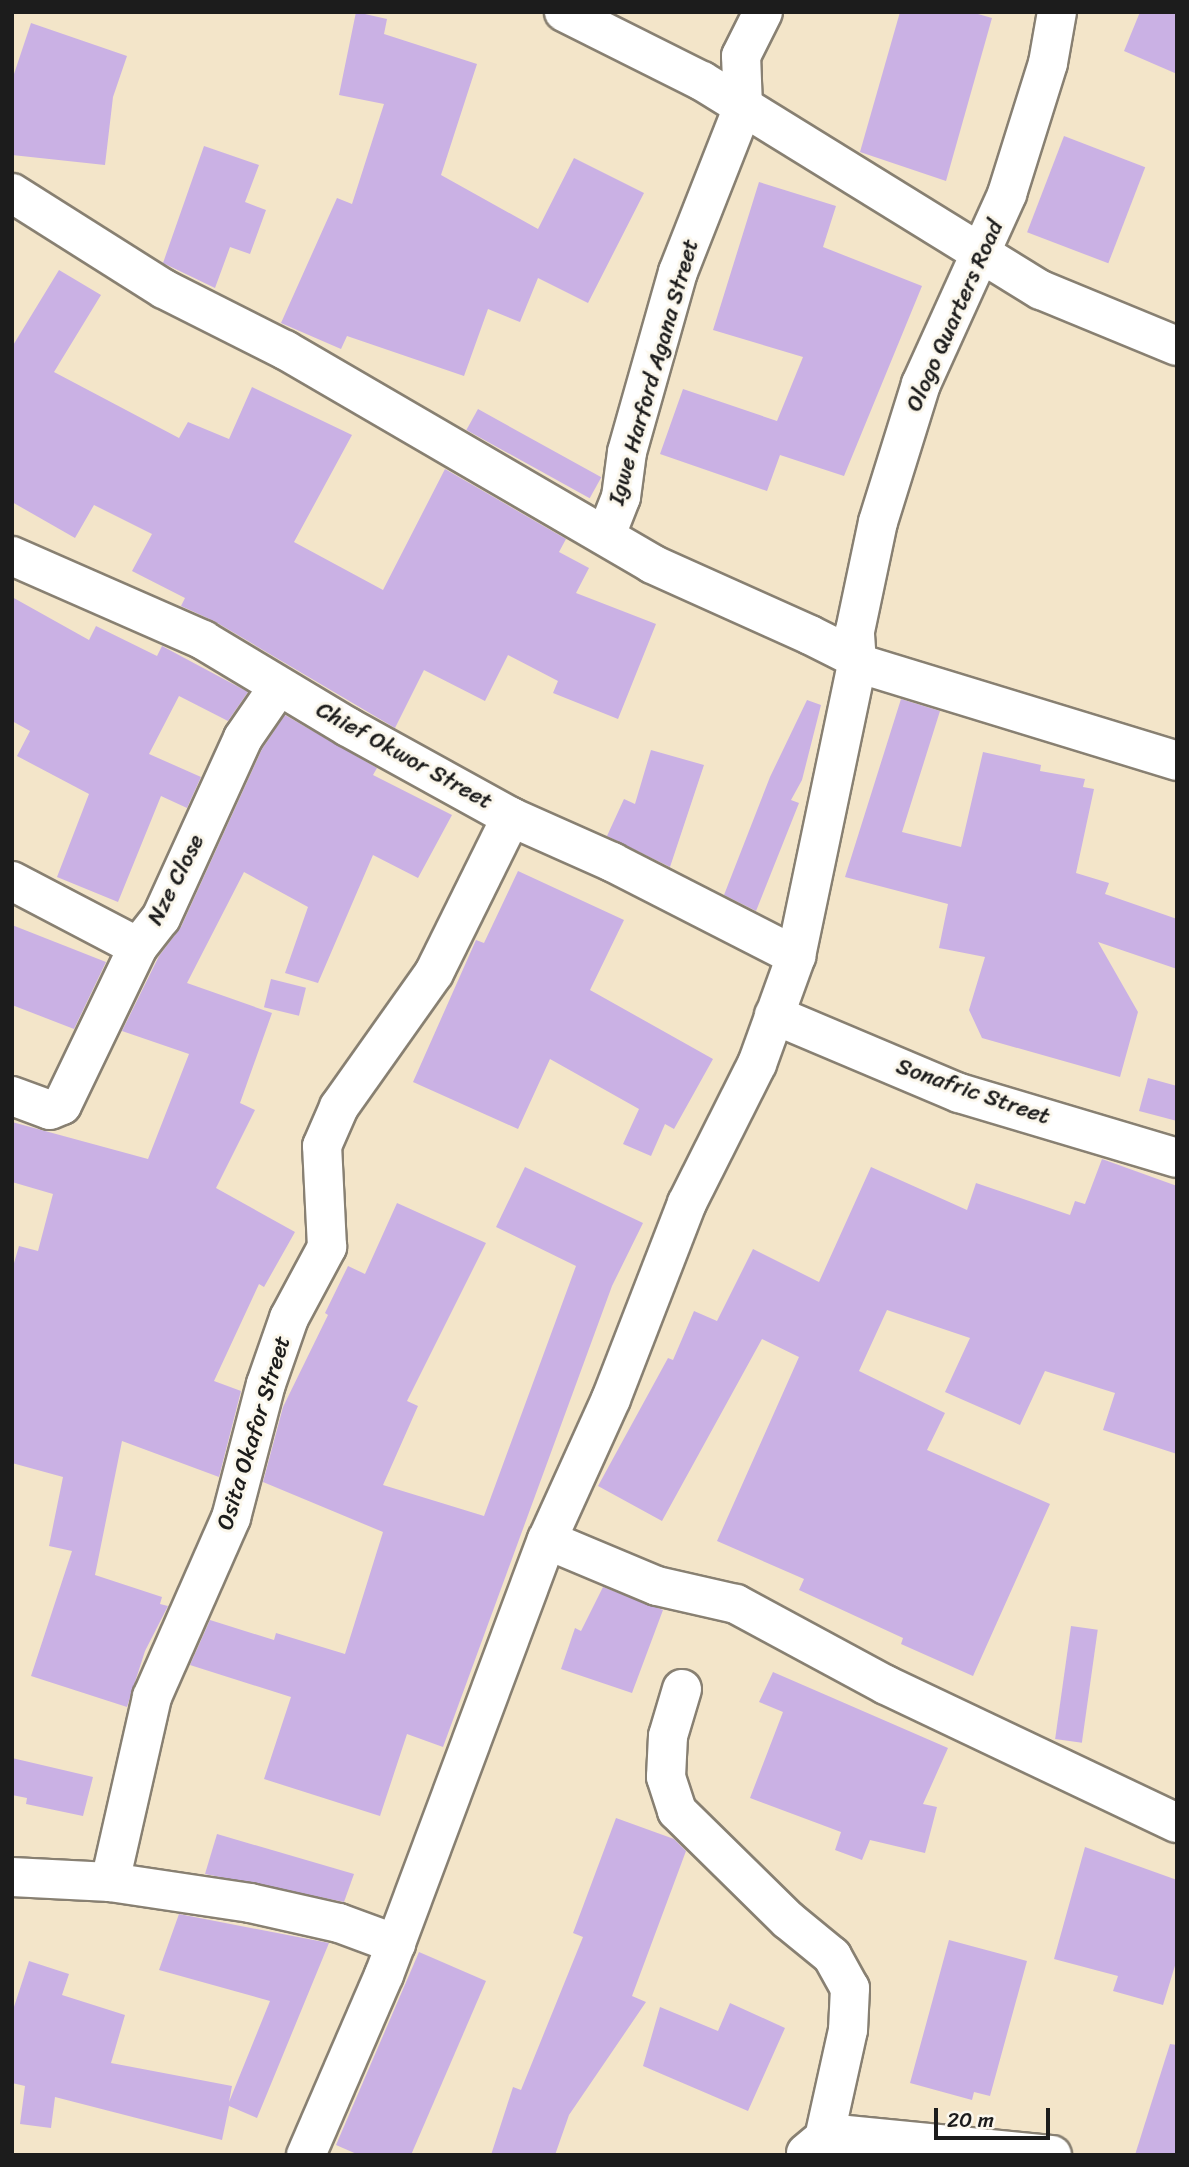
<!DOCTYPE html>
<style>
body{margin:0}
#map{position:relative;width:1189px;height:2167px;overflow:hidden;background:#f3e5c9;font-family:Sriracha,sans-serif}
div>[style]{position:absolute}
.building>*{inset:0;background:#cab1e4;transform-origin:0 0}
.roads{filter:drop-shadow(2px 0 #888072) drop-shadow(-2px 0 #888072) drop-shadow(0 2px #888072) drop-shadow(0 -2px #888072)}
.minor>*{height:38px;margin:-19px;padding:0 19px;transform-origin:19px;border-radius:19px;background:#fff}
span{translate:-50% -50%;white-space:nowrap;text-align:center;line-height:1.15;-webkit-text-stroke:6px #fbf7ec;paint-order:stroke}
.street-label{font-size:23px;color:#1c1c1c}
.frame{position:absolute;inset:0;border:14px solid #1c1c1c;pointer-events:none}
.scale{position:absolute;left:934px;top:2108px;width:116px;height:32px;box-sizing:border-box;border:4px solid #1c1c1c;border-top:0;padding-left:9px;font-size:21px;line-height:24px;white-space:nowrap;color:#1c1c1c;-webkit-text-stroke:5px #fbf7ec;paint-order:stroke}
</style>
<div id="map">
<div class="building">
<div style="clip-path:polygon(356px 12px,387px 19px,384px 34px,477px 64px,441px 175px,538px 229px,574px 158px,644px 193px,588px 303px,538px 278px,520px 322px,488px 309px,464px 376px,347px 336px,341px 349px,281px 323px,337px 198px,352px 204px,384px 104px,339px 95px)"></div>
<div style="clip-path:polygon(900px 12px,971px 12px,992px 18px,946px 181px,860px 152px)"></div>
<div style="clip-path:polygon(1140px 12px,1177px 12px,1177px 74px,1124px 51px)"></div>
<div style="clip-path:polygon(31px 23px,127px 56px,113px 97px,105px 165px,12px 155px,12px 80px)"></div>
<div style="left:1064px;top:136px;width:87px;height:103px;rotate:21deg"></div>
<div style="clip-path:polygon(204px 146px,259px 165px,245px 202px,266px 210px,250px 254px,230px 247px,215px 288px,163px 263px)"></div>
<div style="clip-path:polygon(759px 182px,836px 206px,823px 247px,922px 286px,844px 476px,780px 455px,767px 491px,660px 454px,683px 389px,777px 421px,803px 357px,713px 330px)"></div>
<div style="clip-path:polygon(59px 270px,101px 295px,54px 372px,179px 438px,188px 422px,229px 439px,252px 387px,352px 435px,294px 542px,383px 590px,445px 469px,566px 539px,559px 552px,589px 568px,576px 593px,656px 624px,618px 719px,553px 693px,558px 681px,508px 655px,485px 701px,424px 670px,395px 728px,214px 621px,181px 606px,185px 598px,132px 571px,152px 534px,94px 505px,75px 538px,12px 502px,12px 347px)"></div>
<div style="left:478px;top:409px;width:141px;height:24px;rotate:29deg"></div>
<div style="clip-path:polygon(12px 597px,89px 640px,96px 626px,157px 656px,162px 646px,248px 692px,228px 721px,179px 696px,149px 754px,201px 777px,187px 808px,161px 796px,118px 902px,57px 877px,89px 794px,17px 756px,30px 731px,12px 721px)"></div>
<div style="clip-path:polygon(901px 699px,940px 711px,902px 832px,961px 847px,983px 752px,1041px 765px,1040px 771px,1085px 779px,1083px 787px,1094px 789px,1076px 873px,1109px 883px,1105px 894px,1177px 919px,1177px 969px,1098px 942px,1138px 1012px,1120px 1077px,982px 1038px,969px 1010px,985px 957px,939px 948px,948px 904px,845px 877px)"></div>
<div style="clip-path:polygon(807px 700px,821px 705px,802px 780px,791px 800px,799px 803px,756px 911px,724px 895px,770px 777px)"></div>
<div style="clip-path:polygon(285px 715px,377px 768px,373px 775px,452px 815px,418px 878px,373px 855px,318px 983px,285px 973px,308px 907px,244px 872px,187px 983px,272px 1013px,240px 1103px,255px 1110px,216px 1188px,295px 1232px,264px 1287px,259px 1284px,214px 1381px,241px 1391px,219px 1477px,122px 1441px,95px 1575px,162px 1597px,160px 1604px,168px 1606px,145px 1651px,127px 1707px,31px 1676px,72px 1551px,49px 1546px,63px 1477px,12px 1463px,12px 1270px,19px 1246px,38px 1251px,53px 1194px,12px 1182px,12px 1122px,148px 1159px,189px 1054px,122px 1031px,159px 956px,181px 927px,262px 749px)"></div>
<div style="clip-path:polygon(651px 750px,704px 765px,670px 867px,607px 836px,624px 799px,635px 804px)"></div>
<div style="clip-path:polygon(518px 871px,624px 920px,590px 990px,713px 1059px,674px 1129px,665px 1124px,651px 1156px,623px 1144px,639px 1109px,550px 1059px,518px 1129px,413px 1082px,476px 940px,484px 943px)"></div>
<div style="clip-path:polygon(12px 925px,106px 962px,74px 1029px,12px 1005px)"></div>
<div style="left:271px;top:979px;width:36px;height:29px;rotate:14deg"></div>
<div style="clip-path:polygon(1148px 1078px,1177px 1086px,1177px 1121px,1139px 1111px)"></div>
<div style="clip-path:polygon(1102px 1159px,1177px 1186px,1177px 1454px,1103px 1430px,1115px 1393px,1045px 1371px,1020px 1425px,945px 1392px,970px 1338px,887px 1310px,859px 1371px,945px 1413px,927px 1450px,1050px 1504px,973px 1676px,901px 1644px,903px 1638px,799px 1590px,804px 1579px,717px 1541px,799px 1357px,762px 1339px,662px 1521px,598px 1486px,668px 1358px,673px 1360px,694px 1311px,717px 1321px,753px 1249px,819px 1282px,871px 1167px,967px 1210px,976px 1183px,1070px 1215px,1075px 1201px,1085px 1204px)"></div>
<div style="clip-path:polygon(525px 1167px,643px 1223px,612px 1286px,443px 1747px,407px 1734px,380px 1816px,264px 1779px,291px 1697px,190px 1665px,210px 1620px,274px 1640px,276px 1633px,345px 1654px,383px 1532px,263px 1482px,283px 1407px,328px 1315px,325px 1313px,348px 1266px,365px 1274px,397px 1203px,486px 1243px,407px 1401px,418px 1406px,383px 1485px,484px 1516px,576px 1266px,496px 1227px)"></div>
<div style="clip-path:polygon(603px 1587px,663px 1610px,632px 1693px,561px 1669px,575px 1628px,581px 1631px)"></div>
<div style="left:1071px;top:1626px;width:27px;height:114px;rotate:8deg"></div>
<div style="clip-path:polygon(773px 1672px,948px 1748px,923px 1804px,937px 1807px,925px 1853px,870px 1840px,862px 1860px,835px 1850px,841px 1832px,750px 1798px,783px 1712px,759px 1702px)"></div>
<div style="clip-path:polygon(12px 1758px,93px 1777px,83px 1816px,26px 1804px,27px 1798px,12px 1795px)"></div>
<div style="clip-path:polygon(616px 1818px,674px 1839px,686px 1851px,632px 1996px,646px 2002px,569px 2115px,555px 2155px,491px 2155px,513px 2087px,521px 2090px,583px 1937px,573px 1933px)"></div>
<div style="clip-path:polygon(217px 1834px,354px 1874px,344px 1902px,205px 1874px)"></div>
<div style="clip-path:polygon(1085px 1847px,1177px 1880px,1177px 1959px,1163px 2005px,1113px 1991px,1118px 1976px,1054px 1959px)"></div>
<div style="clip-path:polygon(179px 1914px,329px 1943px,257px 2118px,229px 2106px,222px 2140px,55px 2097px,51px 2128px,20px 2124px,25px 2086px,12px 2083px,12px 2013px,29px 1961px,69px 1974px,62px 1995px,125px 2015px,111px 2063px,232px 2086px,229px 2102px,270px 2001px,159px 1970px)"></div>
<div style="clip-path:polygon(949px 1940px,1027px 1961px,990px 2096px,974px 2092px,972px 2100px,910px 2083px)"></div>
<div style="clip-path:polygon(419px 1952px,486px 1981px,411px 2155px,359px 2155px,336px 2145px)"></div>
<div style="clip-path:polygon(730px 2003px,785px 2028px,748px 2111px,643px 2066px,660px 2007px,718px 2031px)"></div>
<div style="clip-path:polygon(1170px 2044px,1177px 2045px,1177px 2155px,1135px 2155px)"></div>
</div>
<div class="roads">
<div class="minor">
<div style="left:564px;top:12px;width:154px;rotate:26.6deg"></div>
<div style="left:702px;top:81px;width:398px;rotate:31.7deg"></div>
<div style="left:1041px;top:290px;width:147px;rotate:22.4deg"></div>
<div style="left:12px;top:193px;width:180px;rotate:32.3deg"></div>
<div style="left:164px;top:289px;width:136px;rotate:26.8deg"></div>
<div style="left:285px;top:350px;width:425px;rotate:30.2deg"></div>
<div style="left:652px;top:564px;width:173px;rotate:24.2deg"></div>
<div style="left:810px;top:635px;width:49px;rotate:26.6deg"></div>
<div style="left:854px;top:657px;width:7px;rotate:63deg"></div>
<div style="left:857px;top:663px;width:335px;rotate:17deg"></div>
<div style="left:606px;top:535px;width:41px;rotate:-68.5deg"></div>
<div style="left:621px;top:497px;width:45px;rotate:-82.4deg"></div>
<div style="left:627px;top:452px;width:187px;rotate:-74.2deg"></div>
<div style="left:678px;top:272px;width:177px;rotate:-68.5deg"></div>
<div style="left:743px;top:107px;width:51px;rotate:-92.2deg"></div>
<div style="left:741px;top:56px;width:49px;rotate:-63.4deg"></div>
<div style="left:12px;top:556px;width:209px;rotate:23.7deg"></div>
<div style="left:203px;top:640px;width:169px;rotate:31deg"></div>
<div style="left:348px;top:727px;width:186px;rotate:28.9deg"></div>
<div style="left:511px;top:817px;width:111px;rotate:24deg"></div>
<div style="left:612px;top:862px;width:207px;rotate:27.1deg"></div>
<div style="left:12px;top:881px;width:142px;rotate:27.6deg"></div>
<div style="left:138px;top:947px;width:37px;rotate:-52deg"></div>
<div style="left:161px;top:918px;width:198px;rotate:-65.5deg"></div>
<div style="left:243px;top:738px;width:62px;rotate:-55.5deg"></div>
<div style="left:774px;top:1015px;width:201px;rotate:22.9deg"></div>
<div style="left:959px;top:1093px;width:227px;rotate:16.6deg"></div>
<div style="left:12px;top:1096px;width:40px;rotate:20.2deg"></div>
<div style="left:50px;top:1110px;width:13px;rotate:-23deg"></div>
<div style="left:62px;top:1105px;width:175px;rotate:-64.3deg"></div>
<div style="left:547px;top:1540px;width:119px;rotate:22.7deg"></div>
<div style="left:657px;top:1586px;width:81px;rotate:12.8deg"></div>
<div style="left:736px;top:1604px;width:170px;rotate:28.4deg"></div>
<div style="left:886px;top:1685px;width:322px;rotate:25.4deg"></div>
<div style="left:682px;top:1689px;width:49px;rotate:106.6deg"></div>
<div style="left:668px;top:1736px;width:41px;rotate:92.8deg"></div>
<div style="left:666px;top:1777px;width:36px;rotate:72deg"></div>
<div style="left:677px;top:1811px;width:156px;rotate:44.5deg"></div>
<div style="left:788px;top:1920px;width:57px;rotate:39.3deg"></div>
<div style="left:832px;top:1956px;width:37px;rotate:61deg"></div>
<div style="left:850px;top:1988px;width:42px;rotate:92.7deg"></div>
<div style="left:848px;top:2030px;width:111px;rotate:102.5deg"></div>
<div style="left:12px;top:1877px;width:98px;rotate:2.9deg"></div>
<div style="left:110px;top:1882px;width:142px;rotate:8.5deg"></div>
<div style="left:250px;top:1903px;width:91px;rotate:12.7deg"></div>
<div style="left:339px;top:1923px;width:61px;rotate:20.2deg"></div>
<div style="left:110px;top:1882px;width:190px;rotate:-77.2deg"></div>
<div style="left:152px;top:1697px;width:196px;rotate:-66.2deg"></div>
<div style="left:231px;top:1518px;width:138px;rotate:-75.4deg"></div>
<div style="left:266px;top:1384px;width:70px;rotate:-70.8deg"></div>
<div style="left:289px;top:1318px;width:81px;rotate:-61.8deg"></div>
<div style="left:327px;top:1247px;width:101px;rotate:-92.8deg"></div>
<div style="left:322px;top:1146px;width:43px;rotate:-66.4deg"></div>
<div style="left:339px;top:1107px;width:164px;rotate:-54.7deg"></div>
<div style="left:434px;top:973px;width:174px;rotate:-63.7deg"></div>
<div style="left:806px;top:2153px;width:23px;rotate:-40deg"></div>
<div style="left:824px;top:2138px;width:15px;rotate:-16deg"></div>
<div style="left:838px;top:2134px;width:215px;rotate:5.6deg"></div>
<div style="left:306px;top:2155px;width:196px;rotate:-66.6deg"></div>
<div style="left:384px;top:1975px;width:465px;rotate:-69.5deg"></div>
<div style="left:547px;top:1540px;width:155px;rotate:-65.6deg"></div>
<div style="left:611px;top:1399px;width:210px;rotate:-68.8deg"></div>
<div style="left:687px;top:1203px;width:156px;rotate:-63.3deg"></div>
<div style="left:757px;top:1064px;width:115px;rotate:-70.1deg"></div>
<div style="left:796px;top:956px;width:299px;rotate:-78.2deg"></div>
<div style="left:857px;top:663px;width:32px;rotate:-94deg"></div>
<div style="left:855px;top:631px;width:111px;rotate:-78.1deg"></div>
<div style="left:878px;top:522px;width:145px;rotate:-72.7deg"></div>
<div style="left:921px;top:384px;width:209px;rotate:-65.6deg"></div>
<div style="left:1007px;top:194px;width:137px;rotate:-72.6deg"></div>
<div style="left:1048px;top:63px;width:52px;rotate:-80deg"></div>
</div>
</div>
<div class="street-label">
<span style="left:955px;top:316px;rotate:-66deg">Ologo Quarters Road</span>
<span style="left:654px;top:372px;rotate:-74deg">Igwe Harford Agana Street</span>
<span style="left:404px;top:756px;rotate:29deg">Chief Okwor Street</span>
<span style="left:176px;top:880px;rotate:-63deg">Nze Close</span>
<span style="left:973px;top:1092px;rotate:19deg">Sonafric Street</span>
<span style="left:254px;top:1433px;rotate:-73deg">Osita Okafor Street</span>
</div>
<div class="frame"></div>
<div class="scale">20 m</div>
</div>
